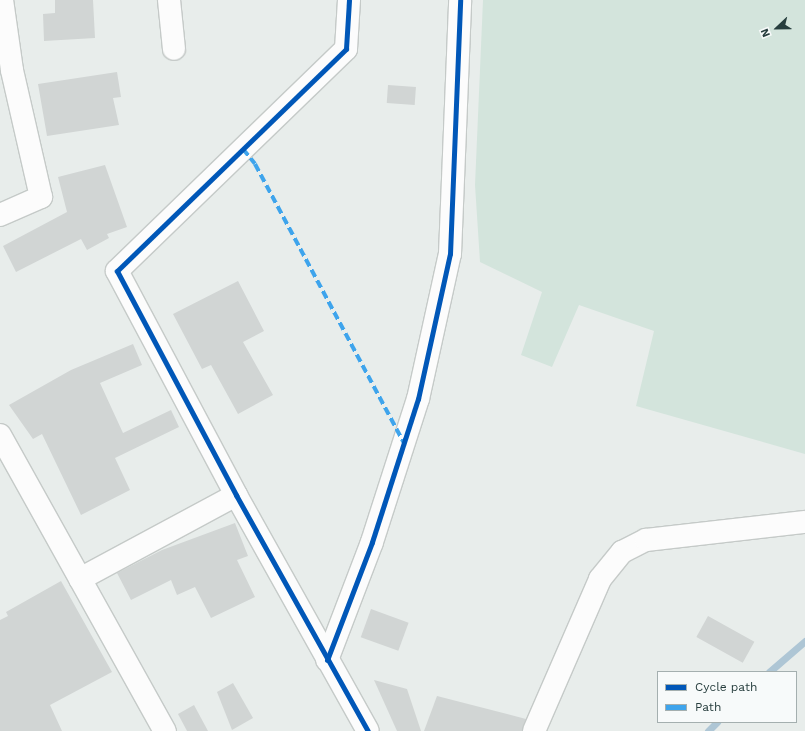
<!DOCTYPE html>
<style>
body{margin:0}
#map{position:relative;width:805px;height:731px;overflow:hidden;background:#e8edeb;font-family:"Work Sans",sans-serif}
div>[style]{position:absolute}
.green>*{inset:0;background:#d3e4dc}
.stream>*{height:7px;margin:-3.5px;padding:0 3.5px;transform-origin:3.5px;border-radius:3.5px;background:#aec6d5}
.building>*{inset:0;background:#d1d5d4;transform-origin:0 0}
.roads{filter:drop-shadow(1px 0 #c5cac8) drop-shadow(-1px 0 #c5cac8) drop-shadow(0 1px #c5cac8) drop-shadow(0 -1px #c5cac8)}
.minor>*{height:22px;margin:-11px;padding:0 11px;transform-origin:11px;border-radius:11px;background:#fcfcfc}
.quiet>*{height:4px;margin-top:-2px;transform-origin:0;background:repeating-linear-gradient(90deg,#3ea4ec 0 8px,transparent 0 12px)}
.cycleway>*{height:5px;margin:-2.5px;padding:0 2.5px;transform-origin:2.5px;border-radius:2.5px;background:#0057b8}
span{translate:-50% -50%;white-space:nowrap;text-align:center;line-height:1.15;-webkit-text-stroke:3px #f7fafa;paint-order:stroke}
.legend{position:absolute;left:657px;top:671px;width:140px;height:52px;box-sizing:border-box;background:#f7fafa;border:1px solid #a4afaf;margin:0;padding:5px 7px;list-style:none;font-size:12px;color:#273e3e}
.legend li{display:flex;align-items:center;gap:8px;height:20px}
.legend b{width:20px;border:1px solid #a4afaf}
.north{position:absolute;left:757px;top:8px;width:40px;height:40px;-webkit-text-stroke:3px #f7fafa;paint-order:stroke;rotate:248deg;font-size:11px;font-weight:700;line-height:16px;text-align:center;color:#273e3e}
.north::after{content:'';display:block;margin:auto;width:14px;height:18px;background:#273e3e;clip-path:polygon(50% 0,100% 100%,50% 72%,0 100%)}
</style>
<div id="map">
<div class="green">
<div style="clip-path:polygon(483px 0,805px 0,805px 454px,636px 406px,654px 331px,579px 305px,552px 367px,521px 355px,542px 292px,480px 262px,475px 185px)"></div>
</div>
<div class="stream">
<div style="left:769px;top:672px;width:48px;rotate:-40.7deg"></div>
<div style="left:708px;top:731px;width:13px;rotate:-45deg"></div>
</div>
<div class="building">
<div style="clip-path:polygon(55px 0,93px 0,95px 38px,44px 41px,43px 14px,55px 13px)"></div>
<div style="clip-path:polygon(117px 72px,121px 97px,113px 98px,119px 125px,47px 136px,38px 84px)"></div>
<div style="left:388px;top:85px;width:28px;height:18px;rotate:4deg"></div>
<div style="clip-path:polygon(105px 165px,127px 227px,107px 234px,109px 238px,87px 250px,81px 239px,16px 272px,3px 246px,67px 212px,58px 177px)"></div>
<div style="clip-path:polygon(238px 281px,264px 331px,243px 342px,273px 395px,238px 414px,211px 365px,202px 369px,173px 314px)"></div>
<div style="clip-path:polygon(133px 344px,142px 365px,100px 383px,123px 433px,171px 410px,179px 427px,115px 458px,130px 490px,81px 515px,42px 434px,33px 439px,9px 405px,71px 370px)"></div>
<div style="clip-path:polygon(235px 523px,248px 556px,237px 560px,255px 597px,211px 618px,195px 587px,177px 595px,171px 580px,131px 600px,117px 573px,162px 550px)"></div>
<div style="clip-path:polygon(61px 581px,112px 672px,50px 705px,62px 731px,0 731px,0 620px,8px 616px,6px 612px)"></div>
<div style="left:371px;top:609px;width:40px;height:30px;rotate:20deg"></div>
<div style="left:708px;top:616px;width:53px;height:24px;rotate:29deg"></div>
<div style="clip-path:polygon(374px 680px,407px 689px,421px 731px,397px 731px)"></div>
<div style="clip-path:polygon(233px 683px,253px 718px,232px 730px,217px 692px)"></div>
<div style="clip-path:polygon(437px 696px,526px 719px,522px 731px,424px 731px)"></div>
<div style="clip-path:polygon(194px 705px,208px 731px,187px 731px,178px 714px)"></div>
</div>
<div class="roads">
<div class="minor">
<div style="left:169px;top:0;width:49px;rotate:84.2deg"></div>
<div style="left:349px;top:0;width:49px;rotate:93.5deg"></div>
<div style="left:346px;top:49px;width:319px;rotate:135.9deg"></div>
<div style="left:117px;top:271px;width:254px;rotate:62deg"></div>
<div style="left:236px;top:495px;width:270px;rotate:60.8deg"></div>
<div style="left:0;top:215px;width:45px;rotate:-23.7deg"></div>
<div style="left:41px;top:197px;width:130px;rotate:-102.9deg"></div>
<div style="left:12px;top:70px;width:71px;rotate:-98.1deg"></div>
<div style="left:0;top:435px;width:339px;rotate:60.9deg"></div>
<div style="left:80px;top:579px;width:177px;rotate:-28.3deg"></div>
<div style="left:327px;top:660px;width:126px;rotate:-69.1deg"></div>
<div style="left:372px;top:542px;width:150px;rotate:-72.2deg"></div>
<div style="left:418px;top:399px;width:148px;rotate:-77.6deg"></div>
<div style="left:450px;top:254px;width:254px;rotate:-87.7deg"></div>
<div style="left:534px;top:731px;width:166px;rotate:-66.5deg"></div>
<div style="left:600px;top:579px;width:35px;rotate:-51deg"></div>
<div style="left:622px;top:552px;width:27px;rotate:-27deg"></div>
<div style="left:646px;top:540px;width:160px;rotate:-6.5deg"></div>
</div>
</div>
<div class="quiet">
<div style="left:243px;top:149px;width:19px;rotate:51deg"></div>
<div style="left:255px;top:164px;width:316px;rotate:61.9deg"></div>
</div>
<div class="cycleway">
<div style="left:349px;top:0;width:49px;rotate:93.5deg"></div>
<div style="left:346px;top:49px;width:319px;rotate:135.9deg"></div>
<div style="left:117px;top:271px;width:254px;rotate:62deg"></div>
<div style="left:236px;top:495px;width:270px;rotate:60.8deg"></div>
<div style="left:327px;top:660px;width:126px;rotate:-69.1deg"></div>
<div style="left:372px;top:542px;width:150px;rotate:-72.2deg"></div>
<div style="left:418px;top:399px;width:148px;rotate:-77.6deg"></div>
<div style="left:450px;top:254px;width:254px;rotate:-87.7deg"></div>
</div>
<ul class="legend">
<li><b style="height:5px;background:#0057b8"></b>Cycle path</li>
<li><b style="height:5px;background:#3ea4ec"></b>Path</li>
</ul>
<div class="north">N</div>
</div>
